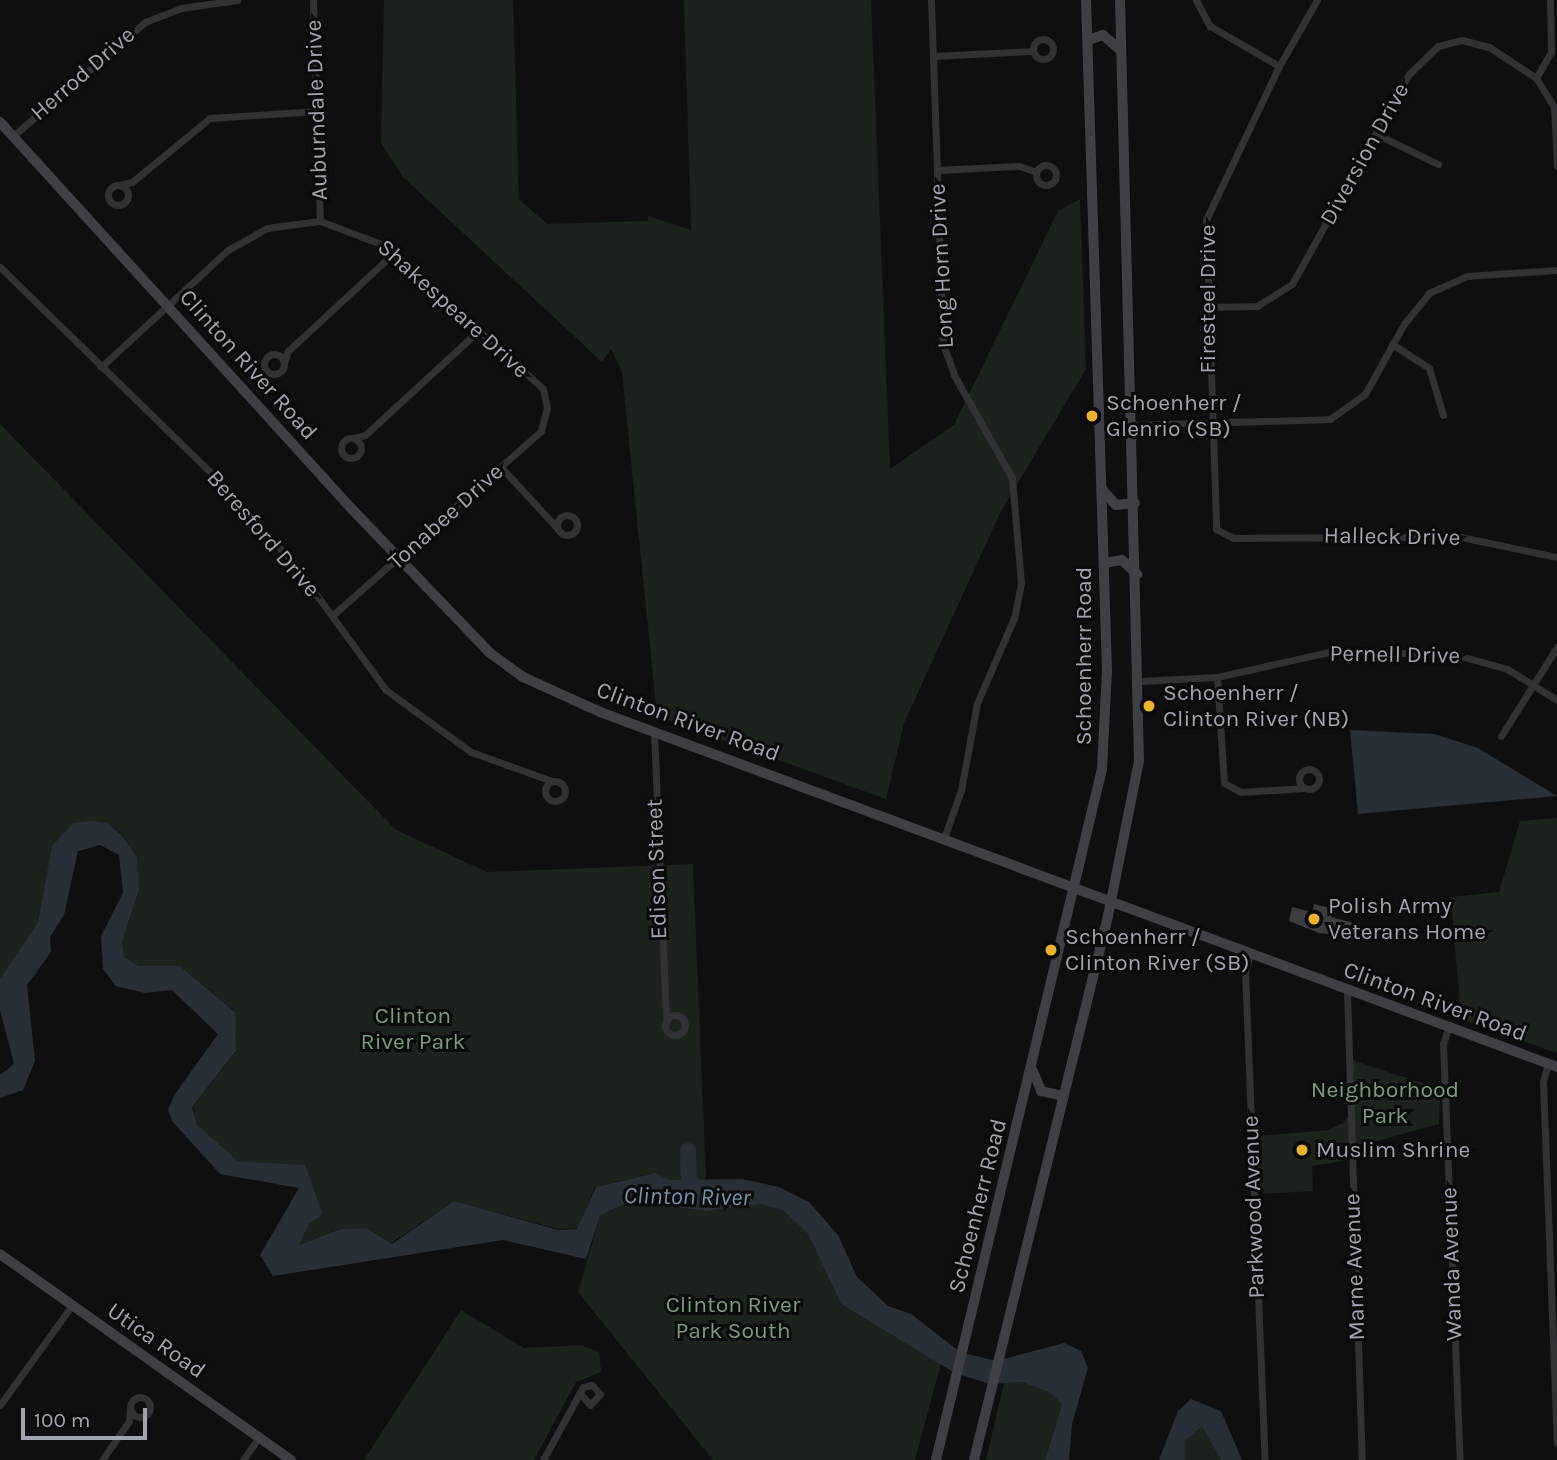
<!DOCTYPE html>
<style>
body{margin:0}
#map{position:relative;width:1557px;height:1460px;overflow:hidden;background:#0f0f11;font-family:Karla,sans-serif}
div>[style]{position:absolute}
.green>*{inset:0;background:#1c231d}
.water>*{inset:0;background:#292f36}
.river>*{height:16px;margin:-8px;padding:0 8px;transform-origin:8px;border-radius:8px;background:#292f36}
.building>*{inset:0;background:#3c3c41}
.street>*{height:7px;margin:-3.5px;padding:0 3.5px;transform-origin:3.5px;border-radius:3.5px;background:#313136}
.street>.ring{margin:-3.5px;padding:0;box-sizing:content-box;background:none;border:7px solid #313136;border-radius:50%}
.secondary>*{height:10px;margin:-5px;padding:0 5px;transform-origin:5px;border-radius:5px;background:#3f4046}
.dots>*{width:19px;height:19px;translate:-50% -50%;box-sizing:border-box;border:4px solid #0b0b0c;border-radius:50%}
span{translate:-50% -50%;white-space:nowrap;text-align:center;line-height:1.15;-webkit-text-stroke:6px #0b0b0c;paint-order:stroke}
.street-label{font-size:23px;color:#a1a5b1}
.poi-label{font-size:23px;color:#a1a5b1}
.left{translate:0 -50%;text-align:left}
.park-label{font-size:23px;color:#789c7c}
.water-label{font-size:24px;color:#7892ac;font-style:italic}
.scale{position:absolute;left:21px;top:1408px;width:126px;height:32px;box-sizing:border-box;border:4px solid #a1a5b1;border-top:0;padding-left:9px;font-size:21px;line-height:24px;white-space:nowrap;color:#a1a5b1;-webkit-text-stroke:5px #0b0b0c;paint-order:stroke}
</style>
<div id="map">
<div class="green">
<div style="clip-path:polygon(384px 0,513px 0,519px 199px,547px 224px,648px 221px,648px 216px,691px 230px,684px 0,871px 0,890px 469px,954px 425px,1058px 211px,1080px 199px,1086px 369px,1001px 511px,904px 723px,886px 799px,657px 716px,622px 372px,611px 349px,602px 362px,403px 177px,381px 143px)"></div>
<div style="clip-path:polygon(0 424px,396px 830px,487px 872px,693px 864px,706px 1180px,670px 1180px,654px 1173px,595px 1187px,578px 1228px,558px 1229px,454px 1201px,391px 1243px,367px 1228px,339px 1229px,299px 1245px,308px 1224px,323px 1214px,305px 1166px,238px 1161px,196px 1125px,193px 1106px,236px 1052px,235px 1011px,180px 966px,139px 966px,124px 957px,122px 939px,139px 890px,137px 859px,123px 835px,106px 824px,72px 824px,53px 846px,38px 922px,0 980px)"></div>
<div style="clip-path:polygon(1557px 818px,1557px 1053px,1461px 1019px,1451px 897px,1499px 892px,1520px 821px)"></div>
<div style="clip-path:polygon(1349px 1059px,1440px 1089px,1439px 1124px,1366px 1144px,1343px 1161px,1312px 1166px,1313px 1191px,1260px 1194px,1257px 1136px,1328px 1130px,1343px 1123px,1353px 1111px)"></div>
<div style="clip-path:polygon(630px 1201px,706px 1211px,760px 1204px,784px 1211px,808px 1234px,841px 1304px,941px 1363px,915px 1460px,713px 1460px,578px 1292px,600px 1216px)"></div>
<div style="clip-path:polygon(461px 1310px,524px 1348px,581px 1345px,599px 1352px,601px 1372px,576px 1382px,534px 1460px,364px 1460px)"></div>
<div style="clip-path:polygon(1022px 1382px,1051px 1393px,1062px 1405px,1045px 1460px,986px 1460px,1004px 1383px)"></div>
<div style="clip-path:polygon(1202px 1425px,1221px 1460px,1185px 1460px,1185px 1441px)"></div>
</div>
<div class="water">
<div style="clip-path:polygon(1350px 730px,1434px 734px,1478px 748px,1557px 796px,1358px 814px)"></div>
<div style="clip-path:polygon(89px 821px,106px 823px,122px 835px,137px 858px,139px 890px,122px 941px,124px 957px,139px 966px,180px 966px,235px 1012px,236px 1051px,192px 1107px,197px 1125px,238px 1161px,305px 1165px,323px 1214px,309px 1224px,299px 1245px,340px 1229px,367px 1228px,392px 1244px,454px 1201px,558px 1230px,577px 1229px,596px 1187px,655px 1173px,670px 1180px,742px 1179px,779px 1187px,809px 1202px,838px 1235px,857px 1277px,888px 1306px,911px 1314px,960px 1352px,996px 1361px,1064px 1343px,1081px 1351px,1088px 1368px,1072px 1424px,1069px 1460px,1045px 1460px,1062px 1405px,1051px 1393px,1022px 1382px,990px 1384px,955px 1373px,841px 1304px,808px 1234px,784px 1211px,761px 1204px,706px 1211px,630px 1201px,600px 1216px,586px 1259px,503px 1240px,273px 1276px,260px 1255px,299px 1188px,220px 1174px,173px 1122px,168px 1110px,175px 1094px,218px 1034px,172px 990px,145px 993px,116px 986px,103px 969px,101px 936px,123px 893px,119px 855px,100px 845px,78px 851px,64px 915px,50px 937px,51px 952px,27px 985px,35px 1061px,23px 1090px,0 1098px,0 1075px,14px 1064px,0 1010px,0 979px,38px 922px,52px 846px,73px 823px)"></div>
<div style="clip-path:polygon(1191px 1399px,1221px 1411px,1242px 1460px,1221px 1460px,1202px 1426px,1185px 1441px,1185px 1460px,1159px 1460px,1178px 1411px)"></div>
</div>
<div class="river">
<div style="left:688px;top:1151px;width:28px;rotate:88deg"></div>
<div style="left:689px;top:1179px;width:22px;rotate:56deg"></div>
</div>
<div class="building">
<div style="clip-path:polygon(1314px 904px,1333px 909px,1331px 917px,1354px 923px,1351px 936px,1319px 933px,1289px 921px,1292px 907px,1312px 912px)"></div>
</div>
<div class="street">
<div style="left:313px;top:0;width:221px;rotate:88.2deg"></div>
<div style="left:931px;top:0;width:344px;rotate:88deg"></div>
<div style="left:943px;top:344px;width:33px;rotate:70deg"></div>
<div style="left:954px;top:375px;width:118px;rotate:60.6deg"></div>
<div style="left:1012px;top:478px;width:105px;rotate:85.1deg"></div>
<div style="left:1021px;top:583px;width:36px;rotate:101deg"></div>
<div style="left:1014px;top:618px;width:93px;rotate:113.5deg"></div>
<div style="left:977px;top:703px;width:88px;rotate:100.4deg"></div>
<div style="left:961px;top:790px;width:51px;rotate:109.5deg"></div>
<div style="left:1196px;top:0;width:30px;rotate:62deg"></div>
<div style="left:1210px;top:26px;width:80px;rotate:30.1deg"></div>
<div style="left:1317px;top:0;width:76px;rotate:119.9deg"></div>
<div style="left:1279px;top:66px;width:170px;rotate:115.4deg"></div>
<div style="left:1206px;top:220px;width:309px;rotate:88.1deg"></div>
<div style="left:1216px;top:529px;width:19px;rotate:28deg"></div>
<div style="left:1233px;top:538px;width:228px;rotate:-0.3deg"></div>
<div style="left:1461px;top:537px;width:98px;rotate:11.8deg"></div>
<div class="ring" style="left:1033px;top:39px;width:13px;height:13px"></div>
<div style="left:933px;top:56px;width:100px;rotate:-2.9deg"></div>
<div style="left:1536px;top:78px;width:30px;rotate:-60deg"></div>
<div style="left:1551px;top:52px;width:52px;rotate:-91.1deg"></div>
<div style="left:1376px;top:134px;width:69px;rotate:25.8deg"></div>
<div style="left:13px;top:136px;width:174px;rotate:-40.8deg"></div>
<div style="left:145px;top:22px;width:39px;rotate:-21deg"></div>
<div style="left:181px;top:8px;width:57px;rotate:-8.1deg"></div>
<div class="ring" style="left:1036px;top:165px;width:13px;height:13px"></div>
<div style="left:937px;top:170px;width:82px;rotate:-2.8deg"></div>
<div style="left:1019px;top:166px;width:18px;rotate:19deg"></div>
<div class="ring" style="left:108px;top:185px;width:13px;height:13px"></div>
<div style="left:120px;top:185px;width:12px;rotate:-14deg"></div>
<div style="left:132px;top:182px;width:101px;rotate:-39.4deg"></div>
<div style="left:210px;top:118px;width:107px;rotate:-3.7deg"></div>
<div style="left:0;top:267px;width:310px;rotate:44.3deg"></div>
<div style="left:222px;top:484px;width:108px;rotate:48deg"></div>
<div style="left:294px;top:564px;width:156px;rotate:53.9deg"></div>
<div style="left:386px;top:690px;width:105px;rotate:36.1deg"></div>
<div style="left:471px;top:752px;width:86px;rotate:19.7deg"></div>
<div style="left:1207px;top:307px;width:50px;rotate:-1.1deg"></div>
<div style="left:1257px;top:306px;width:41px;rotate:-32.2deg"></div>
<div style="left:1292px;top:284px;width:240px;rotate:-60.9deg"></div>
<div style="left:1409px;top:74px;width:40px;rotate:-44deg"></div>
<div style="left:1438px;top:46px;width:25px;rotate:-14deg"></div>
<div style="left:1462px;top:40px;width:28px;rotate:15deg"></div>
<div style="left:1489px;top:47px;width:56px;rotate:33.4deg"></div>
<div style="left:1536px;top:78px;width:34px;rotate:58deg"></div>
<div style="left:1554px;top:107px;width:59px;rotate:87.1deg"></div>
<div style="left:1392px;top:344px;width:44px;rotate:33deg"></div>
<div style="left:1429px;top:368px;width:49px;rotate:73.4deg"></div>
<div class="ring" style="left:264px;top:354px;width:13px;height:13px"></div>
<div style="left:284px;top:363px;width:13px;rotate:-72deg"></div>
<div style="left:288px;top:351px;width:146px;rotate:-42.8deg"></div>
<div style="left:101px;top:367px;width:173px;rotate:-42.7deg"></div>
<div style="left:228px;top:250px;width:45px;rotate:-29.4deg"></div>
<div style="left:267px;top:228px;width:53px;rotate:-7.5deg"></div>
<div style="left:320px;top:221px;width:71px;rotate:20.7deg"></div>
<div style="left:386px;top:246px;width:212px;rotate:42.3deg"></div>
<div style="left:543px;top:389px;width:19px;rotate:78deg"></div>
<div style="left:547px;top:408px;width:24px;rotate:105deg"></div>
<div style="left:541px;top:431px;width:279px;rotate:138.5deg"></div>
<div style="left:1132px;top:425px;width:198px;rotate:-1.7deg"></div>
<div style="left:1330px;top:419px;width:43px;rotate:-35.5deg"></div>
<div style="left:1365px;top:394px;width:80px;rotate:-60.9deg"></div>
<div style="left:1404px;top:324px;width:40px;rotate:-51deg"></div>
<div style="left:1429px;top:293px;width:42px;rotate:-24.1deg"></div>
<div style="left:1467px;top:276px;width:90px;rotate:-3.8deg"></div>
<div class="ring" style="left:341px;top:438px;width:13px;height:13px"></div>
<div style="left:353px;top:438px;width:12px;rotate:-14deg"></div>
<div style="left:365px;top:435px;width:155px;rotate:-42.6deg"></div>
<div style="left:501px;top:467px;width:83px;rotate:47.4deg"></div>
<div class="ring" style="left:557px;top:515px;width:13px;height:13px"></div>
<div style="left:1217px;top:677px;width:106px;rotate:86.2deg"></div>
<div style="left:1224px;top:783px;width:19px;rotate:28deg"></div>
<div style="left:1241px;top:792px;width:64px;rotate:-3.6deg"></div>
<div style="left:1140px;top:681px;width:77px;rotate:-3deg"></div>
<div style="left:1217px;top:677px;width:115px;rotate:-12.6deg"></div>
<div style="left:1329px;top:652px;width:124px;rotate:0.9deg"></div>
<div style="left:1453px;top:654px;width:56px;rotate:15.5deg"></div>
<div style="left:1507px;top:669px;width:59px;rotate:31.8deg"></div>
<div style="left:654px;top:731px;width:291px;rotate:87.6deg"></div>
<div style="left:1501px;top:736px;width:105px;rotate:-57.8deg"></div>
<div class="ring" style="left:1299px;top:769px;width:13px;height:13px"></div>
<div class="ring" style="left:545px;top:781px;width:13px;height:13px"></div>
<div style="left:1250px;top:954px;width:18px;rotate:106deg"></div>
<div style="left:1245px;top:971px;width:489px;rotate:87.7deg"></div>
<div style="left:1347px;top:991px;width:469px;rotate:88.2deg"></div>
<div class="ring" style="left:665px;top:1015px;width:13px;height:13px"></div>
<div style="left:1448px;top:1028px;width:17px;rotate:107deg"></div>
<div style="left:1443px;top:1044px;width:416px;rotate:87.7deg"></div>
<div style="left:1548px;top:1064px;width:19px;rotate:106deg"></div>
<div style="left:1543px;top:1082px;width:361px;rotate:87.8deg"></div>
<div class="ring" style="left:130px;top:1397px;width:13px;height:13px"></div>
<div style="left:0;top:1405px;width:123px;rotate:-54.2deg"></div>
<div style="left:102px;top:1460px;width:47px;rotate:-55.3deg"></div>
<div style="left:129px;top:1421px;width:11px;rotate:-85deg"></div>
<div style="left:243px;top:1460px;width:28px;rotate:-55deg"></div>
<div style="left:543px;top:1460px;width:83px;rotate:-61.3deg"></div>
<div style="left:583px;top:1387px;width:9px;rotate:-13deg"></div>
<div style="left:592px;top:1385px;width:12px;rotate:48deg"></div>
<div style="left:600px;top:1394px;width:15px;rotate:132deg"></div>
<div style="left:590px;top:1405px;width:16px;rotate:-130deg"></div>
</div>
<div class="secondary">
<div style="left:1088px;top:40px;width:16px;rotate:-18deg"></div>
<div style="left:1103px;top:35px;width:21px;rotate:41deg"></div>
<div style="left:0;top:122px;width:519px;rotate:47.73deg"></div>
<div style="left:349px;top:506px;width:204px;rotate:46.2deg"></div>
<div style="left:490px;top:653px;width:41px;rotate:36deg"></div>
<div style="left:523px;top:677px;width:85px;rotate:24.4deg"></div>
<div style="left:600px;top:712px;width:1021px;rotate:20.35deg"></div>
<div style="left:1102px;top:489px;width:21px;rotate:49deg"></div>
<div style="left:1116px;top:505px;width:19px;rotate:-6deg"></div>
<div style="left:1104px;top:563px;width:18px;rotate:-9deg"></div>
<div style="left:1122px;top:560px;width:21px;rotate:43deg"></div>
<div style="left:1033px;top:1071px;width:22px;rotate:68deg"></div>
<div style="left:1041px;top:1091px;width:23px;rotate:13deg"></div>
<div style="left:0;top:1254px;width:357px;rotate:35.3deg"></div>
<div style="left:936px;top:1460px;width:711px;rotate:-76.49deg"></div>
<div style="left:1102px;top:769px;width:98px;rotate:-87.1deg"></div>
<div style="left:1107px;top:671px;width:671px;rotate:-91.79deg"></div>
<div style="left:974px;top:1460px;width:560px;rotate:-76.16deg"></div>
<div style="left:1108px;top:916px;width:158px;rotate:-78.7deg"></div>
<div style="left:1139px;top:761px;width:761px;rotate:-91.43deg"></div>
</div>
<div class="dots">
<div style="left:1092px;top:416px;background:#ebb22d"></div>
<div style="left:1149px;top:706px;background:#ebb22d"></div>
<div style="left:1314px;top:919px;background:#ebb22d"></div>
<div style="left:1051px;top:950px;background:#ebb22d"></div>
<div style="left:1302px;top:1150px;background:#ebb22d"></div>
</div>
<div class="street-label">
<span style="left:83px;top:74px;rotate:-41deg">Herrod Drive</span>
<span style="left:317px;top:110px;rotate:-92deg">Auburndale Drive</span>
<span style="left:1365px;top:154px;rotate:-61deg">Diversion Drive</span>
<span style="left:942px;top:266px;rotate:-93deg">Long Horn Drive</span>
<span style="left:1208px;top:299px;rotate:-90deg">Firesteel Drive</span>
<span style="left:453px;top:309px;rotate:42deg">Shakespeare Drive</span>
<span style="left:248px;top:365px;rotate:48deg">Clinton River Road</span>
<span style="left:446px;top:517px;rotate:-42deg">Tonabee Drive</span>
<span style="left:263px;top:534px;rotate:49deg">Beresford Drive</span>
<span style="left:1392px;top:537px;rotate:1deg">Halleck Drive</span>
<span style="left:1395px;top:655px;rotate:1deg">Pernell Drive</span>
<span style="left:1084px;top:656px;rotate:-90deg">Schoenherr Road</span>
<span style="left:688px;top:722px;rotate:20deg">Clinton River Road</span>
<span style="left:657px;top:869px;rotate:-92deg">Edison Street</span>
<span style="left:1435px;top:1002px;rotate:20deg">Clinton River Road</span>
<span style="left:978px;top:1206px;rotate:-76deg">Schoenherr Road</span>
<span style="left:1254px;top:1207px;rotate:-92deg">Parkwood Avenue</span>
<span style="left:1452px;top:1264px;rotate:-92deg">Wanda Avenue</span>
<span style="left:1355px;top:1267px;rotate:-92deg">Marne Avenue</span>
<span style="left:156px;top:1341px;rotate:35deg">Utica Road</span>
</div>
<div class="poi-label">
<span class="left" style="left:1106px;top:416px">Schoenherr /<br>Glenrio (SB)</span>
<span class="left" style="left:1163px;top:706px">Schoenherr /<br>Clinton River (NB)</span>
<span class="left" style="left:1328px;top:919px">Polish Army<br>Veterans Home</span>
<span class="left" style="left:1065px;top:950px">Schoenherr /<br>Clinton River (SB)</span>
<span class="left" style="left:1316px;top:1150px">Muslim Shrine</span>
</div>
<div class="park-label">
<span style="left:413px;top:1029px">Clinton<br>River Park</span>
<span style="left:1385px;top:1103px">Neighborhood<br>Park</span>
<span style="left:733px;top:1318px">Clinton River<br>Park South</span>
</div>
<div class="water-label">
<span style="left:687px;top:1197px;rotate:1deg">Clinton River</span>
</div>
<div class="scale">100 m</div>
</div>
